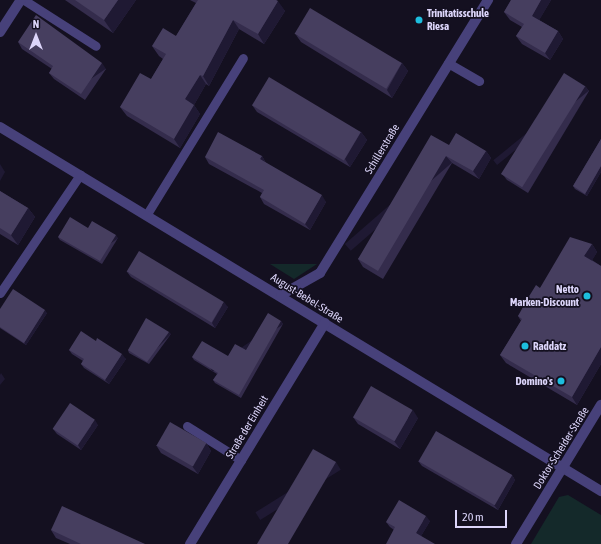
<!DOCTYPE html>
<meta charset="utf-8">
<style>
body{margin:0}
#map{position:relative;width:601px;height:544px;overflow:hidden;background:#141020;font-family:"Asap Condensed",sans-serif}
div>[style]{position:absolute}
.green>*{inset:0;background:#14292a}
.lane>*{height:9px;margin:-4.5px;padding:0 4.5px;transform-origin:4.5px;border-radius:4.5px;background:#47417a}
.street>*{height:10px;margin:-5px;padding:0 5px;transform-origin:5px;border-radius:5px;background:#47417a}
.wall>*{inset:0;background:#342c4c}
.shaded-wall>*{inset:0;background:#1f1933;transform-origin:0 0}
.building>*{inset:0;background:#463e5f;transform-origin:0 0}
.dots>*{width:11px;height:11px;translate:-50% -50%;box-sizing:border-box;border:2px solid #141020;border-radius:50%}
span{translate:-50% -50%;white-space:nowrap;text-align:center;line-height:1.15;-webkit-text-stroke:3.5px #141020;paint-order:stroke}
.poi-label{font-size:11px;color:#dcd5fa;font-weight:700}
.left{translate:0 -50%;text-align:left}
.right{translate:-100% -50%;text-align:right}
.street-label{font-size:11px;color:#dcd5fa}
.north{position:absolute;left:16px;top:16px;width:40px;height:40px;-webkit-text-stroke:3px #141020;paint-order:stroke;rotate:0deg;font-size:11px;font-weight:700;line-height:16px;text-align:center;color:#dcd5fa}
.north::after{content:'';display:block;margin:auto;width:14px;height:18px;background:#dcd5fa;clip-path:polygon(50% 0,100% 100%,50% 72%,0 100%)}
.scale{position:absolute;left:455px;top:510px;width:52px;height:18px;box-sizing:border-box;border:2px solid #dcd5fa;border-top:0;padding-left:5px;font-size:12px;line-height:14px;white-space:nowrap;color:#dcd5fa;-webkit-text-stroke:3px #141020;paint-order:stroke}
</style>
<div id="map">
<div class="green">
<div style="clip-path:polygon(270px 264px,317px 264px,294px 279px)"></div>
<div style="clip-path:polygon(568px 495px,601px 515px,601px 544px,531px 544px,559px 497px)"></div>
</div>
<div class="lane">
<div style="left:24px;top:0;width:85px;rotate:32.6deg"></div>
<div style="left:448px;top:63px;width:36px;rotate:30deg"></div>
<div style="left:147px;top:214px;width:183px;rotate:-58.4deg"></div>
<div style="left:0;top:293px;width:143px;rotate:-55.9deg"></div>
<div style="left:187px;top:426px;width:64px;rotate:32.2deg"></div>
</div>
<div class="street">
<div style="left:0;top:32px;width:38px;rotate:-57deg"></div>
<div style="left:0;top:127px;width:703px;rotate:31.2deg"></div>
<div style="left:281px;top:295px;width:45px;rotate:-29.4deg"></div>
<div style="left:320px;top:273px;width:321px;rotate:-58.4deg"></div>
<div style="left:190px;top:544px;width:259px;rotate:-58.6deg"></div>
<div style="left:516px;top:544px;width:163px;rotate:-58.6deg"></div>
</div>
<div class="wall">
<div style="clip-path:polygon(65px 0,136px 0,113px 33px)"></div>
<div style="clip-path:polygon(190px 0,276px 0,285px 11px,264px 44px,239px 29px,209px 86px,206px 84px,194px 105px,200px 114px,180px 148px,127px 116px,120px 107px,151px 79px,163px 59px,159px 56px,152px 46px,176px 36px,196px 3px)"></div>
<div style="clip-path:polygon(511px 0,551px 0,539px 20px,558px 31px,563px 39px,550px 60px,522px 44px,516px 36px,522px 27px,510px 20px,504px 12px)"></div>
<div style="clip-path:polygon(296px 35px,402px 63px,408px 71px,392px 98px,301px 42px)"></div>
<div style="clip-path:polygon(18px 42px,106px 69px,85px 100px,54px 79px,49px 73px,52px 69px,22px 49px)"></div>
<div style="clip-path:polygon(585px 86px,589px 91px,528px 193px,507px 180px,503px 175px)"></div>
<div style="clip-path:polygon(252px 105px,361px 132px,367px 140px,350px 167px,257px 112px)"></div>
<div style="clip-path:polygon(601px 139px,601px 172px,587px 196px,575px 189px,573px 186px)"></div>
<div style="clip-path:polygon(449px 145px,486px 151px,491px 158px,479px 179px,452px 163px,383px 279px,363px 267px,358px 259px)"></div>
<div style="clip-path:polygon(262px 156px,266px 163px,326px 202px,310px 230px,264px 204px,260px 197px,262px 193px,209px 164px,205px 157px)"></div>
<div style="clip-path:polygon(0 191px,28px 208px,35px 217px,18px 245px,0 234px)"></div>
<div style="clip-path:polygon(58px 237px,118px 238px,102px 264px,60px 240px)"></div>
<div style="clip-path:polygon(592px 244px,597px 252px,592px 260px,601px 266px,601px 364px,577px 405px,506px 363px,500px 355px,521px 321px,518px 316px,540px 288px)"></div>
<div style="clip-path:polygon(127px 272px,228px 307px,215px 328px,131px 277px)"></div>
<div style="clip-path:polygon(0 309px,47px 313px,26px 345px,0 328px)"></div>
<div style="clip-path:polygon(281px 321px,283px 324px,241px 398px,215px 383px,213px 380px,217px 374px,194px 360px,192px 357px,228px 356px,246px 350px)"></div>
<div style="clip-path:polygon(171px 334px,149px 364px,129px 353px,128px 350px)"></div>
<div style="clip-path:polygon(96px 341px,126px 359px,109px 384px,84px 368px,81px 364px,83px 361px,72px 354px,69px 350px)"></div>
<div style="clip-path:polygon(353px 417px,418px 418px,400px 449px,358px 424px)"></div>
<div style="clip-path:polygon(98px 425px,81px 450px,57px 434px,53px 429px)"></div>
<div style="clip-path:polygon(206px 443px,211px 451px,198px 474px,161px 453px,156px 445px)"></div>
<div style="clip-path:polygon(418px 461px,512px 475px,515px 480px,498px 510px,422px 466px)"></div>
<div style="clip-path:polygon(430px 521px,421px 536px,394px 530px,390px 527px,386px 522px)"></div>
<div style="clip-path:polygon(51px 530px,145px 544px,70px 544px,56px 538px)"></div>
</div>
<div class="shaded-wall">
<div style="clip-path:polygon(118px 0,136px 0,113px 33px,104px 20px)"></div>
<div style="clip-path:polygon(541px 0,551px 0,537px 24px,532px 16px)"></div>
<div style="clip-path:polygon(278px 1px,285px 11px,264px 44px,258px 34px)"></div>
<div style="clip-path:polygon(233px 20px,239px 29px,209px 86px,203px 76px)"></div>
<div style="clip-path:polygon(558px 31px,563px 39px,550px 60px,545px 53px)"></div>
<div style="left:102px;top:63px;width:7px;height:37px;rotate:56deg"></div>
<div style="clip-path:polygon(402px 63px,408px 71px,392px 98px,387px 90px)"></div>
<div style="clip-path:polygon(200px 75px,206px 84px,194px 105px,200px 114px,180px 148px,174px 139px,185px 99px)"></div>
<div style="left:585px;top:86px;width:6px;height:118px;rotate:51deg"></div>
<div style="clip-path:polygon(361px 132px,367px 140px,350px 167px,345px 159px)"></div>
<div style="clip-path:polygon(486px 151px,491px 158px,479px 179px,473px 171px)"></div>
<div style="clip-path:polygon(262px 156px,266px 163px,265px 166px,260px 159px)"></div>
<div style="left:446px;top:156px;width:9px;height:134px;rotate:49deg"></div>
<div style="clip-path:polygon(0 164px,5px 172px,0 181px)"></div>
<div style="clip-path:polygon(601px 166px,601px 172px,587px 196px,585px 194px)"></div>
<div style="clip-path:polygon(322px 195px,326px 202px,310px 230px,305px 224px)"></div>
<div style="clip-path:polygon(28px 208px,35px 217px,18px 245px,11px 235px)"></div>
<div style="left:116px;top:235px;width:4px;height:31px;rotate:56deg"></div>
<div style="clip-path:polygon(592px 244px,597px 252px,590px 264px,584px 256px)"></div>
<div style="clip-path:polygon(224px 302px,228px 307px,215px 328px,212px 323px)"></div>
<div style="clip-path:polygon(45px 310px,47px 313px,26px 345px,24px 343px)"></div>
<div style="left:281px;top:321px;width:4px;height:85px;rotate:56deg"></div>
<div style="left:169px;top:332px;width:3px;height:37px;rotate:45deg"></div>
<div style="clip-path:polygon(601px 347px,601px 364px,577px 405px,572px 397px)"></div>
<div style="clip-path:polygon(122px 354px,126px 359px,109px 384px,105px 380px)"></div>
<div style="clip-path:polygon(1px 373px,5px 379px,0 385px,0 375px)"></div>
<div style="clip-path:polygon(413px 410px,418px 418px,400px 449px,394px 441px)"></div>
<div style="clip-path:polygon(95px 420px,98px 425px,81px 450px,78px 445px)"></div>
<div style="clip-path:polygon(206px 443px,211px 451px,198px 474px,192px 466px)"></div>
<div style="left:336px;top:462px;width:9px;height:95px;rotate:58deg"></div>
<div style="clip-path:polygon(512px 475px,515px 480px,498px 510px,494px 505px)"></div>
<div style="clip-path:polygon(426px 516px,430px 521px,420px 538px,416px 533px)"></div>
</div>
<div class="building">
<div style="clip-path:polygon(75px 0,118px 0,104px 20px)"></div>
<div style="clip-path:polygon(198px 0,276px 0,278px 1px,258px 34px,233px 20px,203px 76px,200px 75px,185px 99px,194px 105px,174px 139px,120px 107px,140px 73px,151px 79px,166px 54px,152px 46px,163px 28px,176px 36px)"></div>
<div style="clip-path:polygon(511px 0,541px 0,532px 16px,558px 31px,545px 53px,516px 36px,524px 24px,504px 12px)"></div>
<div style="left:310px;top:8px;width:107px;height:30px;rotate:31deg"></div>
<div style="clip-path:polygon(36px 15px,102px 63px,81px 94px,49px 73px,53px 66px,18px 42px)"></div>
<div style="left:564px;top:73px;width:25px;height:119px;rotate:32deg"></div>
<div style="left:269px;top:77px;width:107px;height:33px;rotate:31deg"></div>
<div style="clip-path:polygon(218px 132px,262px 156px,260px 159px,322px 195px,305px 224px,260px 197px,264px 190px,205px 157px)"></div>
<div style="clip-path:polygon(456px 133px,486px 151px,473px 171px,446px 156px,378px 271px,358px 259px,431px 135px,449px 145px)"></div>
<div style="clip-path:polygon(601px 139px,601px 166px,585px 194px,573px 186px)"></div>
<div style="clip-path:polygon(0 191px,28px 208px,11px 235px,0 228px)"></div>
<div style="clip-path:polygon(70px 217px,88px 228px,92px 221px,116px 235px,100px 261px,58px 237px)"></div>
<div style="clip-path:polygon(570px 237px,592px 244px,584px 256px,601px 266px,601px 347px,572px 397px,500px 355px,522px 319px,518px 316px,528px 298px,536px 285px,540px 288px)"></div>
<div style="left:139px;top:251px;width:99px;height:24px;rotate:31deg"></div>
<div style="clip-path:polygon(13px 289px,45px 310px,24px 343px,0 327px,0 309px)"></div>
<div style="clip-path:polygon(268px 313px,281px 321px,239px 395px,213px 380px,218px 373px,192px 357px,202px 341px,228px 356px,235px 344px,246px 350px)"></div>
<div style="clip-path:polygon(146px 318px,169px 332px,147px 362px,128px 350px)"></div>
<div style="clip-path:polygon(81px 331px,96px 341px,97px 338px,122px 354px,105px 380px,81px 364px,84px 359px,69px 350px)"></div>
<div style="left:371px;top:386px;width:48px;height:36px;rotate:30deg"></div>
<div style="left:70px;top:403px;width:30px;height:31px;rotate:34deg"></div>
<div style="left:170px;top:422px;width:42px;height:27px;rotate:30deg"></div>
<div style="left:436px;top:431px;width:88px;height:35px;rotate:30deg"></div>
<div style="clip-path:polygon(313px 449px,336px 462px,288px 544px,257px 544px)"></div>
<div style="clip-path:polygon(399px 500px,426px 516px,416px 533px,435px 544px,386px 544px,395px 527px,386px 522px)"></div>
<div style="clip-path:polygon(62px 506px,145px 544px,81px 544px,51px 530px)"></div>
</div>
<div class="dots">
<div style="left:419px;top:20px;background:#1dbede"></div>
<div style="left:587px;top:296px;background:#1dbede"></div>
<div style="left:525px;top:346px;background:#1dbede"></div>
<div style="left:561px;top:381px;background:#1dbede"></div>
</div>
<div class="poi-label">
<span class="left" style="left:427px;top:20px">Trinitatisschule<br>Riesa</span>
<span class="right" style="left:579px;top:296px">Netto<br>Marken-Discount</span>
<span class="left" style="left:533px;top:346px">Raddatz</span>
<span class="right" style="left:553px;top:381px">Domino's</span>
</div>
<div class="street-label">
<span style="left:382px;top:149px;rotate:-59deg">Schillerstraße</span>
<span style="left:307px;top:298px;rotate:32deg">August-Bebel-Straße</span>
<span style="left:247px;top:427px;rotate:-59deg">Straße der Einheit</span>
<span style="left:561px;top:448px;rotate:-58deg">Doktor-Scheider-Straße</span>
</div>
<div class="north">N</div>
<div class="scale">20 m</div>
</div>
